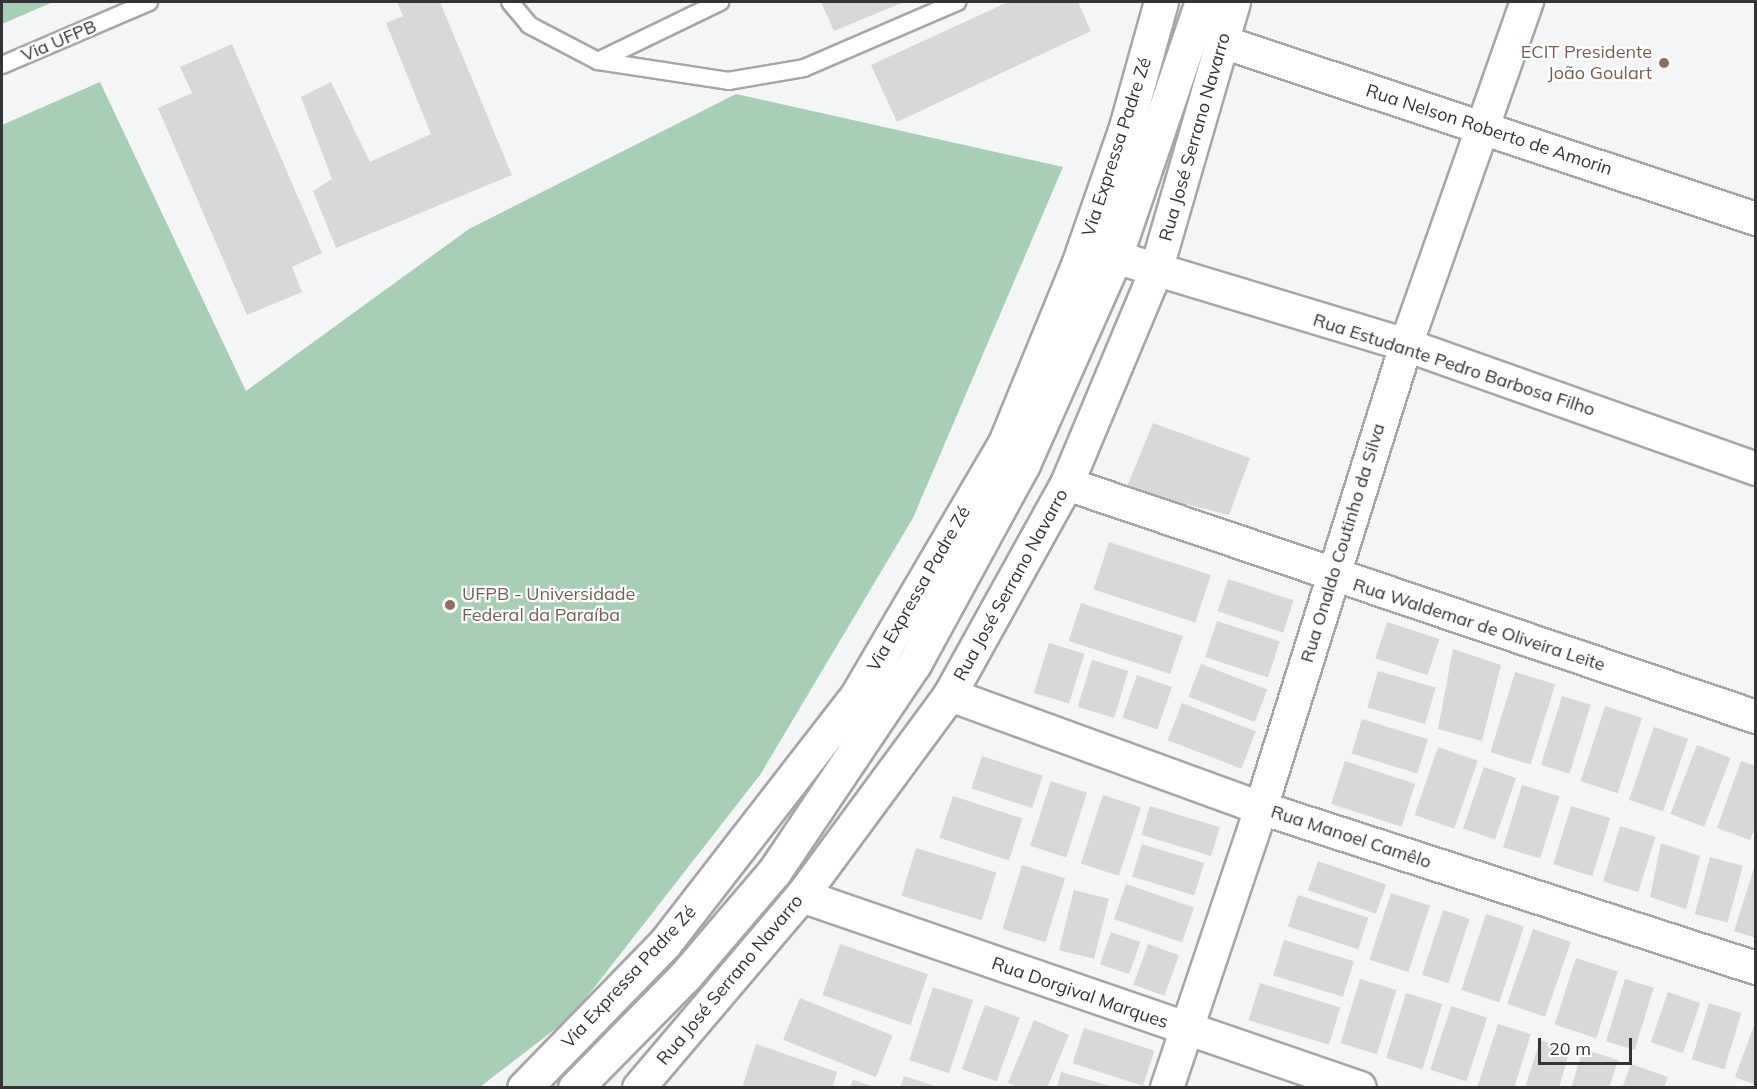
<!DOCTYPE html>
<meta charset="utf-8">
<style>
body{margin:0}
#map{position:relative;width:1757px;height:1089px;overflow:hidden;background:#f4f5f6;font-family:Mulish,sans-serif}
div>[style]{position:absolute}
.green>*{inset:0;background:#a7cfb6}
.building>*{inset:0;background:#d8d8da;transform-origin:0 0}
.roads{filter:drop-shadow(2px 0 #a6a6a8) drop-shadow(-2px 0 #a6a6a8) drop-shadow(0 2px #a6a6a8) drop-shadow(0 -2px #a6a6a8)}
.lane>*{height:16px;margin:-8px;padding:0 8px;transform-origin:8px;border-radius:8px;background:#fff}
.street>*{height:32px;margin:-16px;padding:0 16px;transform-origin:16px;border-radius:16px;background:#fff}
.secondary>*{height:33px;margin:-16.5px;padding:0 16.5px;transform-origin:16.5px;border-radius:16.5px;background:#fff}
.dots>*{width:16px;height:16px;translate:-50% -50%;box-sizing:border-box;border:3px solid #fff;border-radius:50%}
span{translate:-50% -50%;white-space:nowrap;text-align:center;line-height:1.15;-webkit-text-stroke:4.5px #fff;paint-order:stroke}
.street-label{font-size:18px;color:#333435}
.education-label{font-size:18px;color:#785e54}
.right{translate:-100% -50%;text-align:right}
.left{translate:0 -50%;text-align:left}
.frame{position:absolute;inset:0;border:3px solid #333435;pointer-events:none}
.scale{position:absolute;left:1538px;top:1038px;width:94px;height:27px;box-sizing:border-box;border:3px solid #333435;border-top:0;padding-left:8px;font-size:18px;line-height:21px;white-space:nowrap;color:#333435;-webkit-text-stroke:4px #fff;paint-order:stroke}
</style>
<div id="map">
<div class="green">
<div style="clip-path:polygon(2px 2px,53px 2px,2px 24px)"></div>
<div style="clip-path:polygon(100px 82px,246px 391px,469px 229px,736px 94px,1063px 167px,913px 518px,760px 775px,572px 1016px,480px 1087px,2px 1087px,2px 125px)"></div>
</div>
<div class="building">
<div style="clip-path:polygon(397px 2px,440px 2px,512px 175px,336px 248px,313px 191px,332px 179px,301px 97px,331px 82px,370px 162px,431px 134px,386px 23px,403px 16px)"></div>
<div style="clip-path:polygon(821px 2px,904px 2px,834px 31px)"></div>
<div style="clip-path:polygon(1008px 2px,1078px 2px,1091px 31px,897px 122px,871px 65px)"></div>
<div style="clip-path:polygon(232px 44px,322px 253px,292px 267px,302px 292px,247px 315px,158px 108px,192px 93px,180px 67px)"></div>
<div style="clip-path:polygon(1153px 423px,1250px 458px,1229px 515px,1126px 489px)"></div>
<div style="left:1109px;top:542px;width:107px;height:50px;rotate:18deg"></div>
<div style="left:1228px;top:579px;width:69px;height:34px;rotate:18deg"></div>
<div style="left:1081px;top:603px;width:107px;height:40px;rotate:18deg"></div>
<div style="left:1217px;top:621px;width:66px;height:38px;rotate:18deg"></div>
<div style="left:1387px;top:622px;width:55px;height:38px;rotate:18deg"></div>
<div style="left:1049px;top:643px;width:37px;height:52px;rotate:17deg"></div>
<div style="clip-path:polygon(1453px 649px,1501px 665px,1482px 741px,1438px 729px)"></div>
<div style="left:1092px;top:660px;width:38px;height:49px;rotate:17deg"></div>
<div style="left:1201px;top:664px;width:71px;height:35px;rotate:21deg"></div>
<div style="left:1378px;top:671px;width:60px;height:38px;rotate:16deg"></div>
<div style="left:1515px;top:672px;width:42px;height:84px;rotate:17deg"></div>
<div style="left:1137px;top:675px;width:37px;height:45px;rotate:19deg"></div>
<div style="left:1562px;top:696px;width:30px;height:72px;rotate:17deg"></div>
<div style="left:1182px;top:703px;width:79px;height:40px;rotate:21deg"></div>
<div style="left:1605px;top:706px;width:39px;height:79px;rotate:18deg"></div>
<div style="left:1362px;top:719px;width:69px;height:36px;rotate:17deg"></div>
<div style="left:1654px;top:727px;width:36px;height:77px;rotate:19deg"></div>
<div style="left:1697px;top:745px;width:36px;height:74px;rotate:21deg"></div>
<div style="left:1438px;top:747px;width:42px;height:72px;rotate:19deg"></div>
<div style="left:982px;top:756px;width:64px;height:34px;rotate:18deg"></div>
<div style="left:1345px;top:761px;width:74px;height:45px;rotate:18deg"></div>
<div style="clip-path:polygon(1741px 761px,1756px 766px,1756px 826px,1750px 840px,1717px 828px)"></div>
<div style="left:1484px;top:767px;width:34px;height:65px;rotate:19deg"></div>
<div style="left:1051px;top:781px;width:38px;height:68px;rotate:18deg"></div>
<div style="left:1522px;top:785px;width:39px;height:65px;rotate:17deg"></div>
<div style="left:1103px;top:795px;width:40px;height:72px;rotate:18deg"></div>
<div style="left:953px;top:796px;width:73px;height:44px;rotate:18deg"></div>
<div style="left:1150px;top:806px;width:73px;height:30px;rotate:17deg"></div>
<div style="left:1571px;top:806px;width:41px;height:61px;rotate:17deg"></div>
<div style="left:1620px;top:826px;width:37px;height:58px;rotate:17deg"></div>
<div style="clip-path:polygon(1661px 843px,1700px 856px,1686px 909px,1650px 897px)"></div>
<div style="left:1142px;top:844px;width:65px;height:34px;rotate:17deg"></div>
<div style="left:916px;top:848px;width:84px;height:50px;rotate:17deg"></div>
<div style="left:1710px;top:857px;width:34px;height:59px;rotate:15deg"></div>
<div style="left:1318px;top:861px;width:72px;height:31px;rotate:19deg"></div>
<div style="left:1022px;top:865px;width:45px;height:67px;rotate:17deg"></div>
<div style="clip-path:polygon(1755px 865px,1756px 865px,1756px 938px,1734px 931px)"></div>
<div style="left:1126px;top:884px;width:72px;height:37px;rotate:19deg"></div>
<div style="left:1074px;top:890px;width:36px;height:62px;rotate:14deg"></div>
<div style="left:1391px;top:893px;width:41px;height:70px;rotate:18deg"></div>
<div style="left:1298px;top:895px;width:74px;height:33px;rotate:18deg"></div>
<div style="left:1443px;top:910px;width:28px;height:68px;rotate:18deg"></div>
<div style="left:1486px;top:914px;width:40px;height:80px;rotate:18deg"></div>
<div style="left:1533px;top:929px;width:40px;height:79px;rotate:19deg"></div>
<div style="left:1111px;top:932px;width:31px;height:34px;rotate:19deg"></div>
<div style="left:1284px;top:940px;width:73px;height:37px;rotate:17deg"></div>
<div style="left:840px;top:944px;width:93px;height:54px;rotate:19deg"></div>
<div style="left:1148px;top:944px;width:33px;height:43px;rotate:20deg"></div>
<div style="left:1576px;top:958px;width:44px;height:70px;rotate:18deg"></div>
<div style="left:1360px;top:979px;width:38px;height:67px;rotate:17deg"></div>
<div style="left:1625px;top:979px;width:30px;height:65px;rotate:17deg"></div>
<div style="left:1260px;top:983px;width:84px;height:39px;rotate:17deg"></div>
<div style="left:933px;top:987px;width:42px;height:77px;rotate:18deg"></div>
<div style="left:1668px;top:992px;width:34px;height:53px;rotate:19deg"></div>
<div style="left:1406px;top:993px;width:38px;height:68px;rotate:17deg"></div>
<div style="left:800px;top:998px;width:100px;height:45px;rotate:22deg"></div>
<div style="left:1709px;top:1003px;width:34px;height:59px;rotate:17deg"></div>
<div style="left:985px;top:1005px;width:37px;height:68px;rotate:20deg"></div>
<div style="left:1451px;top:1006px;width:38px;height:67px;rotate:18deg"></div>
<div style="clip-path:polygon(1034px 1020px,1069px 1035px,1047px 1088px,1020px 1088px,1008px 1083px)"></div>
<div style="clip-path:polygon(1756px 1020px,1756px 1085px,1735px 1077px)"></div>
<div style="clip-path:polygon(1498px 1024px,1531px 1034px,1514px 1088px,1477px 1088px)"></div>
<div style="left:1084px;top:1028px;width:74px;height:37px;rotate:18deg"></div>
<div style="clip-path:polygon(1540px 1040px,1570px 1049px,1559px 1088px,1525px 1088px)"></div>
<div style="clip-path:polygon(756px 1044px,837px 1072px,832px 1088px,742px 1088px)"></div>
<div style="clip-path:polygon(1583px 1049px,1618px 1060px,1609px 1088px,1571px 1088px)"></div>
<div style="clip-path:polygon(1631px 1064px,1668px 1077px,1664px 1088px,1622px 1088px)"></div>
<div style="clip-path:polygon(1061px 1072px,1114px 1087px,1114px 1088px,1057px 1088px)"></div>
<div style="clip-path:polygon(904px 1076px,938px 1087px,938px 1088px,900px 1088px)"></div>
<div style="clip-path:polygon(853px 1080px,876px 1087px,876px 1088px,850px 1088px)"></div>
</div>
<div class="roads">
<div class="lane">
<div style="left:510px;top:2px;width:30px;rotate:50deg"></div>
<div style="left:529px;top:25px;width:78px;rotate:27.6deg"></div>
<div style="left:598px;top:61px;width:132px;rotate:8.7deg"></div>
<div style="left:728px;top:81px;width:77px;rotate:-9.7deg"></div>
<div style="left:804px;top:68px;width:167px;rotate:-23.3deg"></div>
<div style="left:598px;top:61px;width:136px;rotate:-25.8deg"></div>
<div style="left:2px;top:65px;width:160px;rotate:-23.2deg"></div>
</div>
<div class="street">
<div style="left:1223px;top:42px;width:562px;rotate:18.37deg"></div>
<div style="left:1115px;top:257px;width:304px;rotate:16.8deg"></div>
<div style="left:1406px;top:345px;width:371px;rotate:19.5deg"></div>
<div style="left:1067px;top:484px;width:727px;rotate:18.68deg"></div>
<div style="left:950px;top:695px;width:331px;rotate:20deg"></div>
<div style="left:1261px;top:808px;width:520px;rotate:17.91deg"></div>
<div style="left:802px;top:896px;width:590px;rotate:18.99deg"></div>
<div style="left:639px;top:1088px;width:252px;rotate:-49.7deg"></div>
<div style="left:802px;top:896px;width:250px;rotate:-53.6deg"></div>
<div style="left:950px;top:695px;width:241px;rotate:-61deg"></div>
<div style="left:1067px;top:484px;width:231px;rotate:-67.3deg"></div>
<div style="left:1156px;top:271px;width:280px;rotate:-73.8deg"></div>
<div style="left:1167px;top:1088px;width:295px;rotate:-71.4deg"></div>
<div style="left:1261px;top:808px;width:485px;rotate:-72.6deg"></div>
<div style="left:1406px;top:345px;width:364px;rotate:-70.6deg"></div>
</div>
<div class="secondary">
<div style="left:524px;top:1088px;width:202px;rotate:-45.8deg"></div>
<div style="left:665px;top:943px;width:311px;rotate:-52.2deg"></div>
<div style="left:856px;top:697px;width:294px;rotate:-59.6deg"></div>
<div style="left:1005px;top:443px;width:192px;rotate:-67.7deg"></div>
<div style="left:1078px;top:265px;width:146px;rotate:-70.8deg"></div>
<div style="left:1126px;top:127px;width:130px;rotate:-74.4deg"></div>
<div style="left:575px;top:1088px;width:158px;rotate:-45.5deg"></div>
<div style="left:686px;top:975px;width:135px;rotate:-49.5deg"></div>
<div style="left:774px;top:872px;width:251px;rotate:-56.1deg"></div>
<div style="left:914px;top:664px;width:228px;rotate:-61.4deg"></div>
<div style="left:1023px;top:464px;width:227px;rotate:-66deg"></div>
<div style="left:1115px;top:257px;width:269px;rotate:-71.2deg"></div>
</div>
</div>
<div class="dots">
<div style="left:1664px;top:63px;background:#8d6e63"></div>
<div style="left:450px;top:605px;background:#8d6e63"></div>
</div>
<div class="street-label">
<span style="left:59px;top:41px;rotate:-23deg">Via UFPB</span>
<span style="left:1489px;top:130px;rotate:18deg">Rua Nelson Roberto de Amorin</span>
<span style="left:1195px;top:137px;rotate:-74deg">Rua José Serrano Navarro</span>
<span style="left:1117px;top:147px;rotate:-72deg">Via Expressa Padre Zé</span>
<span style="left:1454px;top:365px;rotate:18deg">Rua Estudante Pedro Barbosa Filho</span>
<span style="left:1343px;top:543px;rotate:-73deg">Rua Onaldo Coutinho da Silva</span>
<span style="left:1011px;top:585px;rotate:-61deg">Rua José Serrano Navarro</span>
<span style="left:919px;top:589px;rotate:-60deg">Via Expressa Padre Zé</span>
<span style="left:1479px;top:625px;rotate:18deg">Rua Waldemar de Oliveira Leite</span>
<span style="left:1351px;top:837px;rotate:18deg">Rua Manoel Camêlo</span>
<span style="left:629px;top:977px;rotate:-47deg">Via Expressa Padre Zé</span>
<span style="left:730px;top:980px;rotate:-50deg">Rua José Serrano Navarro</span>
<span style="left:1080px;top:993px;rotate:19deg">Rua Dorgival Marques</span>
</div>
<div class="education-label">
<span class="right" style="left:1652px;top:63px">ECIT Presidente<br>João Goulart</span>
<span class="left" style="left:462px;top:605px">UFPB - Universidade<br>Federal da Paraíba</span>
</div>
<div class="frame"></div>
<div class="scale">20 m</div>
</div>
